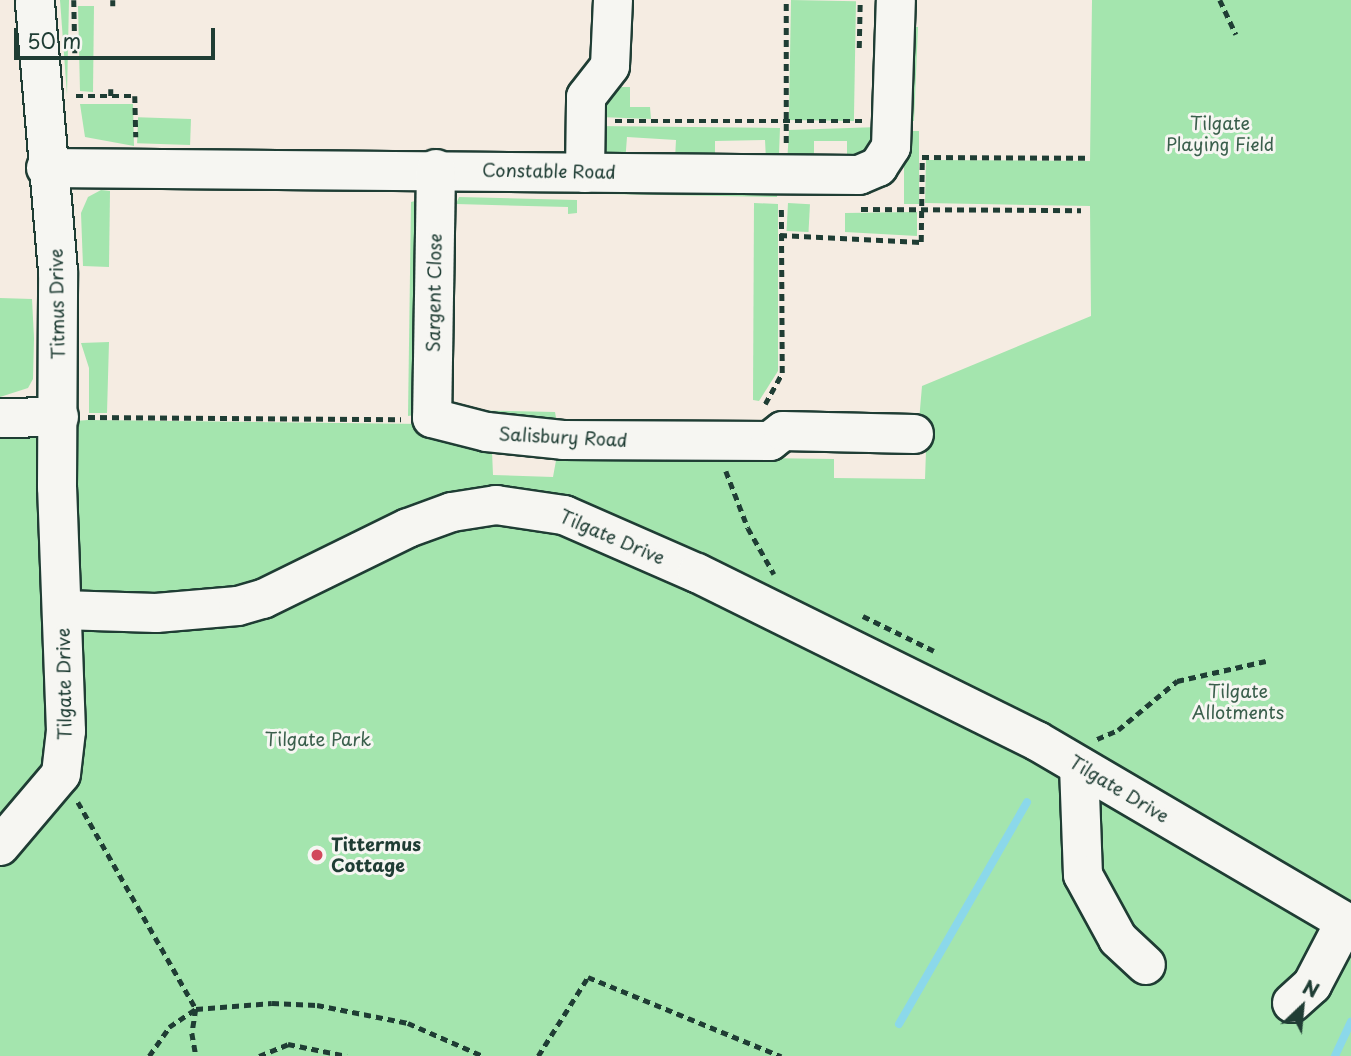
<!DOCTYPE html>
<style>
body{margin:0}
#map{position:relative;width:1351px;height:1056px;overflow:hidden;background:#f5ece2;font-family:"Playpen Sans",sans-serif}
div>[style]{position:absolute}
.green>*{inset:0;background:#a4e5ae;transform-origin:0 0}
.stream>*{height:8px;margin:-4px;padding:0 4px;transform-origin:4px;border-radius:4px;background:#8bd8ea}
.path>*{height:4.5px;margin-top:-2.25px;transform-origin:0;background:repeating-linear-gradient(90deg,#1f3d34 0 7px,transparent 0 12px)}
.roads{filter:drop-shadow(2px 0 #1f3d34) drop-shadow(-2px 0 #1f3d34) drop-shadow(0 2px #1f3d34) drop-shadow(0 -2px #1f3d34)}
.minor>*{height:38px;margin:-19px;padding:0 19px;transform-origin:19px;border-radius:19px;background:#f6f6f2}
.dots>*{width:19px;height:19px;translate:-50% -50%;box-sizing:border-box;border:4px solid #f6f6f2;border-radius:50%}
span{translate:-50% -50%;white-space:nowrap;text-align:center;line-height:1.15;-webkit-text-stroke:6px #f6f6f2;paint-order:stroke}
.park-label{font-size:18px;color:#3a5f4c}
.street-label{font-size:18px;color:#1f3d34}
.poi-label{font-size:18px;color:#1f3d34;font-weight:700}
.left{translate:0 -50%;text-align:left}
.north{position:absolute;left:1267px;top:972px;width:70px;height:70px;-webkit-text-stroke:5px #f6f6f2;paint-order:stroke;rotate:26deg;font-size:19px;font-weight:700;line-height:28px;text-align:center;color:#1f3d34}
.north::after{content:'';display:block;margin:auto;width:24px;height:32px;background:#1f3d34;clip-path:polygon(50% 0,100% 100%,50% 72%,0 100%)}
.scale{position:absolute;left:14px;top:28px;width:201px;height:32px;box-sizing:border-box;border:4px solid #1f3d34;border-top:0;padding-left:9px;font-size:21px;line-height:24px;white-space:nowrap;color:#1f3d34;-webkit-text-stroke:5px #f6f6f2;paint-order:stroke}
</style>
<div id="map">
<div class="green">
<div style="clip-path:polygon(60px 0,69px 0,67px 95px)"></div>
<div style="left:791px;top:0;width:65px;height:120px;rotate:1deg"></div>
<div style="clip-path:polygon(1092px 0,1351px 0,1351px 1056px,0 1056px,0 427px,88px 420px,422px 424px,492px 451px,493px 475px,553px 477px,557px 455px,834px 459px,834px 478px,925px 479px,927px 422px,919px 421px,922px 386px,1091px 316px,1090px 206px,925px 203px,926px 160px,1090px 161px)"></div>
<div style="clip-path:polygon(78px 6px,94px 6px,93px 92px,80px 91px)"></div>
<div style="clip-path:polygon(905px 26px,918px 27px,914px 121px,903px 121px,913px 109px,913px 49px)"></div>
<div style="clip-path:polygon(616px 87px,630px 87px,630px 107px,650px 107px,651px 119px,600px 117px,600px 101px)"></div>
<div style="clip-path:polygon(80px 104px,133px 104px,134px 146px,85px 137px)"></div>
<div style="left:191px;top:119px;width:26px;height:53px;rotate:92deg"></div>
<div style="clip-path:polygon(596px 126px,780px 128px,779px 154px,778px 160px,766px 160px,765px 140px,715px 141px,715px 160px,675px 159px,676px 140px,627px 137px,625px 163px,602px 149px)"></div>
<div style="clip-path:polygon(879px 127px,874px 154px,847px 161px,847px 141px,814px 141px,814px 161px,787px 164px,789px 130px)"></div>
<div style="left:904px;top:131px;width:15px;height:73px"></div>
<div style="clip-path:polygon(548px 182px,778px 184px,777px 197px,548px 193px)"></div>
<div style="clip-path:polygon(101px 190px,110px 191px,109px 267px,83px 266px,81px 213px,88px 197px)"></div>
<div style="clip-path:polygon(459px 197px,577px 200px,577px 213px,568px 214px,568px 207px,456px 204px)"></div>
<div style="clip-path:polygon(415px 201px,415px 415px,408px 416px,411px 202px)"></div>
<div style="clip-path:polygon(754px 203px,778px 204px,778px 371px,759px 401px,753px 400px)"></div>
<div style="left:788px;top:203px;width:22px;height:28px;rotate:3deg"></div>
<div style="clip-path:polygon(917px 212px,917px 236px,845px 232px,845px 213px)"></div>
<div style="clip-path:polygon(0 298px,32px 299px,34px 338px,33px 379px,28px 388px,0 397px)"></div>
<div style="clip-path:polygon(109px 342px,107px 413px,89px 413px,89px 368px,81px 343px)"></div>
<div style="clip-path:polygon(457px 410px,555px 412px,558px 429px)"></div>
</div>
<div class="stream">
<div style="left:899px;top:1024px;width:256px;rotate:-60deg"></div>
<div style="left:1335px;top:1056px;width:38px;rotate:-65deg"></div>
</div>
<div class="path">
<div style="left:74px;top:0;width:53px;rotate:88.9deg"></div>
<div style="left:113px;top:0;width:6px;rotate:90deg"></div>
<div style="left:1220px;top:0;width:38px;rotate:65deg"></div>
<div style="left:859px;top:48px;width:48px;rotate:-88.8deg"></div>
<div style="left:111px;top:89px;width:7px;rotate:90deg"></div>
<div style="left:76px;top:96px;width:59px"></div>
<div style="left:135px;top:96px;width:41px;rotate:88.6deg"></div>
<div style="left:615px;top:121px;width:247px"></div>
<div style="left:786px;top:143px;width:143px;rotate:-90deg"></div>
<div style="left:922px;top:157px;width:165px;rotate:0.3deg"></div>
<div style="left:861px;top:209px;width:220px;rotate:0.3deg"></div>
<div style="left:780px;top:235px;width:141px;rotate:2.8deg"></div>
<div style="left:921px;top:242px;width:83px;rotate:-89.3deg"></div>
<div style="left:765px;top:404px;width:35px;rotate:-61deg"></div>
<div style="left:782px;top:373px;width:166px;rotate:-90.3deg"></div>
<div style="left:88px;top:417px;width:313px;rotate:0.4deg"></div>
<div style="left:726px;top:471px;width:61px;rotate:68.9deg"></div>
<div style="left:748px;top:528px;width:53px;rotate:60.5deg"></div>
<div style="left:863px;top:616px;width:79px;rotate:26.2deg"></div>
<div style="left:1097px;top:739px;width:23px;rotate:-23deg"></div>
<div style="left:1118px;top:730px;width:77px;rotate:-39.7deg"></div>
<div style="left:1177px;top:681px;width:91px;rotate:-12.7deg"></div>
<div style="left:78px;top:802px;width:238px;rotate:60.3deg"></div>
<div style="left:196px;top:1009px;width:24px;rotate:99deg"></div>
<div style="left:192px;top:1033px;width:23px;rotate:80deg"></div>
<div style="left:149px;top:1056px;width:35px;rotate:-55deg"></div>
<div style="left:169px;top:1027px;width:32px;rotate:-34deg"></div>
<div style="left:196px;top:1009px;width:76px;rotate:-4.5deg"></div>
<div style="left:272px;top:1003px;width:45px;rotate:2.5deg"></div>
<div style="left:317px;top:1005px;width:93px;rotate:11.2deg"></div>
<div style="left:408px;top:1023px;width:82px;rotate:23.7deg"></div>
<div style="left:259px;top:1056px;width:31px;rotate:-22deg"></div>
<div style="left:288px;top:1044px;width:60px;rotate:11.5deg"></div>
<div style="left:538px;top:1056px;width:93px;rotate:-57.7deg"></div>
<div style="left:588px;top:977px;width:209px;rotate:22.3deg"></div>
</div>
<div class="roads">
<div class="minor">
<div style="left:46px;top:168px;width:813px;rotate:0.49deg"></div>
<div style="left:859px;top:175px;width:21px;rotate:-23deg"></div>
<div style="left:878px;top:167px;width:24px;rotate:-57deg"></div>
<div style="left:891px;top:147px;width:147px;rotate:-88.1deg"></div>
<div style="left:436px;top:169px;width:249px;rotate:90.9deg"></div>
<div style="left:432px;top:418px;width:57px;rotate:14.3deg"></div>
<div style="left:487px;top:432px;width:76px;rotate:6deg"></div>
<div style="left:563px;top:440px;width:207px;rotate:0.3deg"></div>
<div style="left:770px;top:441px;width:16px;rotate:-38deg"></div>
<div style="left:783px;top:431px;width:131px;rotate:1.3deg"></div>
<div style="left:585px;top:173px;width:76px;rotate:-89.2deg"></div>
<div style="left:586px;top:97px;width:39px;rotate:-52deg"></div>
<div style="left:610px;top:66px;width:66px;rotate:-87.4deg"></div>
<div style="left:0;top:418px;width:59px;rotate:-1deg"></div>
<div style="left:62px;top:610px;width:94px;rotate:1.8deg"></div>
<div style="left:156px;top:613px;width:82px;rotate:-4.9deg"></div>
<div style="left:238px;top:606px;width:26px;rotate:-16deg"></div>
<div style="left:263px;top:599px;width:161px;rotate:-26.1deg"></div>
<div style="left:408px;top:528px;width:47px;rotate:-20deg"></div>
<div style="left:452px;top:512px;width:45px;rotate:-9deg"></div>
<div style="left:496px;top:505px;width:69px;rotate:8.4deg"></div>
<div style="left:564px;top:515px;width:145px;rotate:23.6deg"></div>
<div style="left:697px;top:573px;width:379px;rotate:26.3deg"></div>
<div style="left:1037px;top:741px;width:364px;rotate:30.4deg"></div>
<div style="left:1079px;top:766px;width:109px;rotate:87.9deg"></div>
<div style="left:1083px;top:875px;width:73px;rotate:61.3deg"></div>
<div style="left:1118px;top:939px;width:38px;rotate:43deg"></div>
<div style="left:0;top:846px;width:94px;rotate:-49.7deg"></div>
<div style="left:61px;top:774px;width:43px;rotate:-83.4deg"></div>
<div style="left:66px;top:731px;width:244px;rotate:-92.1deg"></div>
<div style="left:57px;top:487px;width:216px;rotate:-89.7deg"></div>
<div style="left:58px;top:271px;width:272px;rotate:-94.9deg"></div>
<div style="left:1292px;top:1003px;width:27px;rotate:-42deg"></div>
<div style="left:1312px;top:985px;width:71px;rotate:-62.4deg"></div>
</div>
</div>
<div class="dots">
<div style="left:317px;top:855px;background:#d1495b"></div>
</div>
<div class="park-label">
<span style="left:1220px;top:134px">Tilgate<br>Playing Field</span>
<span style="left:1238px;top:702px">Tilgate<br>Allotments</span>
<span style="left:318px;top:739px">Tilgate Park</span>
</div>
<div class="street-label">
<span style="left:549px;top:171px;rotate:1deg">Constable Road</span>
<span style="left:434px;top:293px;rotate:-89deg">Sargent Close</span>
<span style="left:57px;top:304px;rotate:-91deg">Titmus Drive</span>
<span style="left:563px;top:437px;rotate:3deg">Salisbury Road</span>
<span style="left:612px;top:537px;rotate:23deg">Tilgate Drive</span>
<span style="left:64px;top:684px;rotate:-91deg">Tilgate Drive</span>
<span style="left:1119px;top:789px;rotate:31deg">Tilgate Drive</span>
</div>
<div class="poi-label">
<span class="left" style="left:331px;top:855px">Tittermus<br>Cottage</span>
</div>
<div class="north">N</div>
<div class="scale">50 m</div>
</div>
